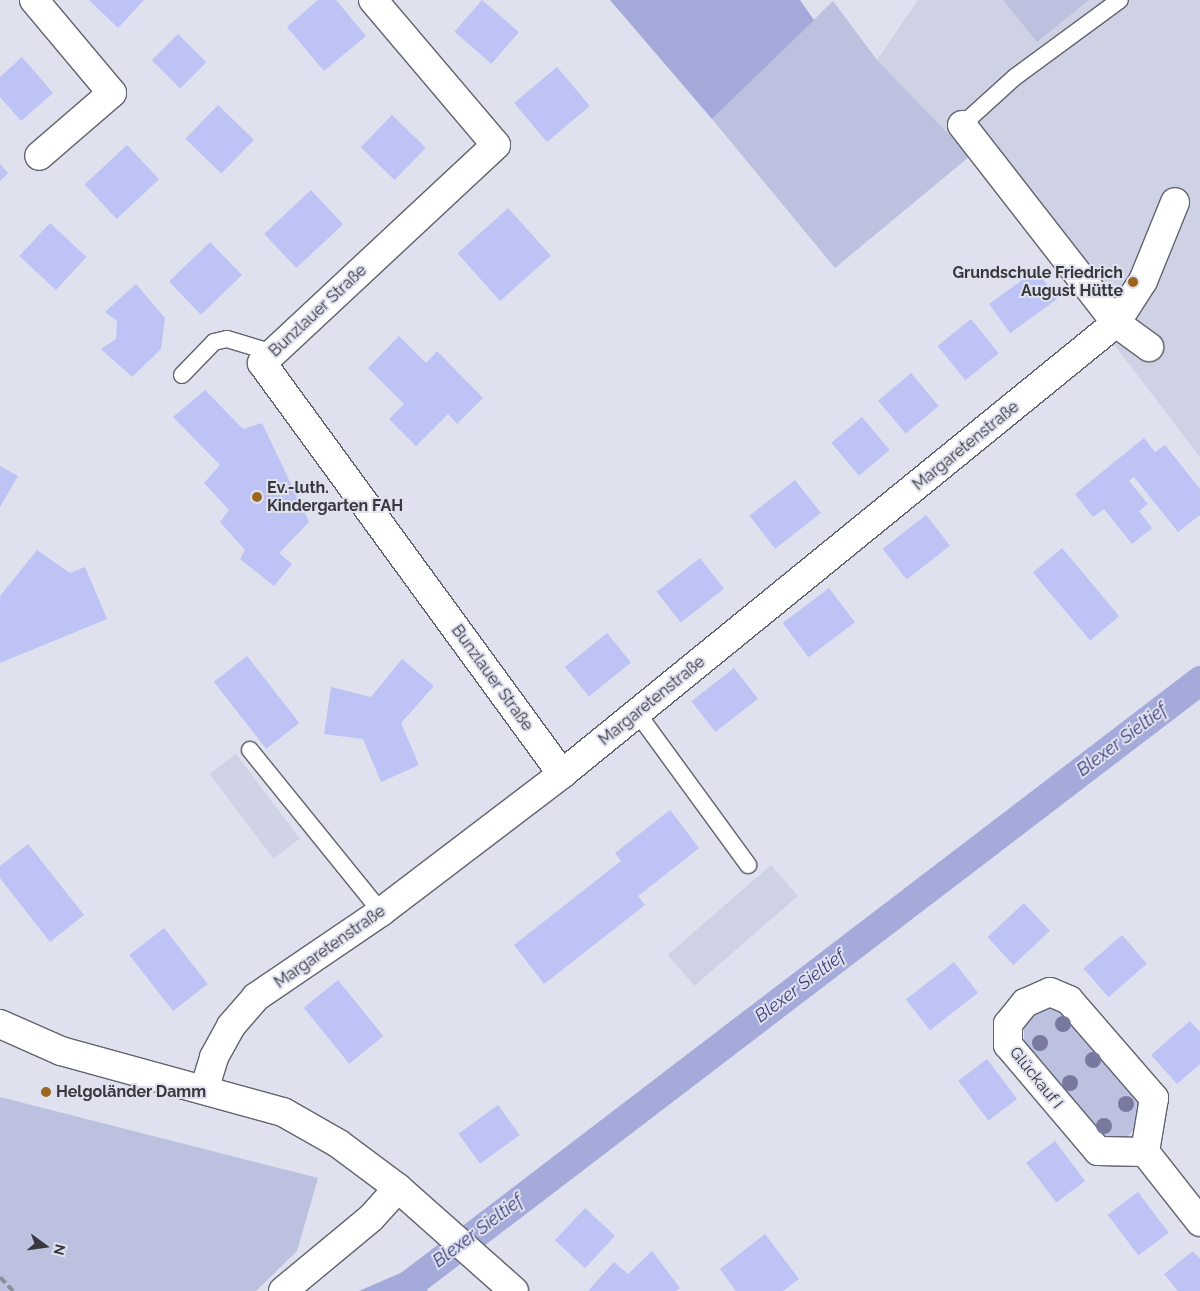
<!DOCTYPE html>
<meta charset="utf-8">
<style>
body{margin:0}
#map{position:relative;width:1200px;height:1291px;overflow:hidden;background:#dfe1ef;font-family:Raleway,sans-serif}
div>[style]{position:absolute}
.built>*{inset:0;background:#cfd2e5;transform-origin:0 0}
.green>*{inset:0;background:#bcc1df}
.forest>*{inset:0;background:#a3a9d9}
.water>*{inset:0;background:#a4aada}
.canal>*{height:29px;margin:-14.5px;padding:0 14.5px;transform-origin:14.5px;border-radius:14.5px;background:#a4aada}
.building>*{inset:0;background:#bdc3f5;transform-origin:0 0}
.roads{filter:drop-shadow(1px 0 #61636e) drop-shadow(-1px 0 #61636e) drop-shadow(0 1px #61636e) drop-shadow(0 -1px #61636e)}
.lane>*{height:16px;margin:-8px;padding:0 8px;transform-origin:8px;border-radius:8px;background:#fff}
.street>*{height:28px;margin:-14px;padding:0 14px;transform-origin:14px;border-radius:14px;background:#fff}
.secondary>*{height:28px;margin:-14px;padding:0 14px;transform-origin:14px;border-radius:14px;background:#fff}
.rail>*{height:4px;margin-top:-2px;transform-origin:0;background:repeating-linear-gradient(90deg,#8c8e98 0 8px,transparent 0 12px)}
.trees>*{width:16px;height:16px;margin:-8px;border-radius:50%;background:#79799f}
.dots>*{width:14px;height:14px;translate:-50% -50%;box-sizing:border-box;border:2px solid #dfe1ef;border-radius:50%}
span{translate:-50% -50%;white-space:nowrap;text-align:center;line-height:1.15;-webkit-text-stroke:4px #dfe1ef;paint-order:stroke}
.poi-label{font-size:16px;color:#37373d;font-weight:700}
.right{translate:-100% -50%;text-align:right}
.left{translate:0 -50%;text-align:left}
.street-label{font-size:16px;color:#37373d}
.water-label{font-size:18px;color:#3b3d79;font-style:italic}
.north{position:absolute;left:20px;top:1221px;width:50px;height:50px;-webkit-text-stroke:4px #dfe1ef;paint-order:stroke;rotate:104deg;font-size:14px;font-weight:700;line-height:20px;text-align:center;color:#37373d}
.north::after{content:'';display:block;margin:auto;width:18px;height:22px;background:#37373d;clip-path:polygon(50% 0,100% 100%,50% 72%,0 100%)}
</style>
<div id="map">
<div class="built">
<div style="clip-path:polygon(918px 0,1200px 0,1200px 457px,970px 156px,877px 60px)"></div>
<div style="left:236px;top:754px;width:106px;height:33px;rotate:53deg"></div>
<div style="left:771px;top:865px;width:41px;height:137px;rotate:49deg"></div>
</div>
<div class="green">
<div style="clip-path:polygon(1003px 0,1089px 0,1037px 42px)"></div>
<div style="clip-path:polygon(833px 1px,877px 60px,970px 156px,835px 268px,712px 119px)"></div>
<div style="clip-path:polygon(1049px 1007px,1063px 1012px,1144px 1110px,1138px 1127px,1123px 1140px,1106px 1140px,1024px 1044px,1024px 1022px,1032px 1011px)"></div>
<div style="clip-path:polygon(0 1097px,318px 1178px,297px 1251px,256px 1291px,0 1291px)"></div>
</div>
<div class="forest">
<div style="clip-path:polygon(610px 0,800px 0,814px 20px,712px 119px)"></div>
</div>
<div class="water">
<div style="clip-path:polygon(405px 1271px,428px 1291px,359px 1291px)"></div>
</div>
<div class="canal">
<div style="left:400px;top:1291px;width:1007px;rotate:-37.37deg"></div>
</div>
<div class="building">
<div style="clip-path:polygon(89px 0,144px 0,118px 28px)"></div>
<div style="clip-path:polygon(318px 0,336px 0,366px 36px,324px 71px,287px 27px)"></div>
<div style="left:482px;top:0;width:49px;height:42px;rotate:41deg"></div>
<div style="left:178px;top:34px;width:40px;height:37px;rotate:45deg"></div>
<div style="clip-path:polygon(22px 57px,53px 93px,21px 121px,0 97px,0 77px)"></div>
<div style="left:557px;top:67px;width:51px;height:56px;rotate:50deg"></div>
<div style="left:218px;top:105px;width:50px;height:47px;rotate:44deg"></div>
<div style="left:392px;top:115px;width:47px;height:45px;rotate:44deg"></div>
<div style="left:127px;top:145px;width:47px;height:58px;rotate:47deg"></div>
<div style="clip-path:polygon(0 164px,8px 173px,0 181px)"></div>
<div style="left:311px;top:190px;width:47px;height:64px;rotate:47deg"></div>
<div style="left:508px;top:208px;width:64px;height:68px;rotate:48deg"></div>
<div style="left:50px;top:223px;width:50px;height:45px;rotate:43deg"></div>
<div style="left:210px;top:242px;width:46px;height:57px;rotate:46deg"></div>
<div style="left:1036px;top:270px;width:36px;height:58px;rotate:54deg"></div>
<div style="clip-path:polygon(136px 284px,165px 318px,161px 349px,132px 377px,101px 349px,116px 339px,117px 321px,105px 312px)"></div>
<div style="left:971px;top:319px;width:44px;height:43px;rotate:51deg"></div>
<div style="clip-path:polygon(399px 336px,426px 363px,437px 351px,483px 398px,457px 424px,448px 414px,416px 446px,389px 419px,404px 404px,368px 368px)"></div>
<div style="left:911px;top:373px;width:43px;height:43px;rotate:50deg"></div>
<div style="clip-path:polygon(205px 390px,243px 429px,262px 423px,309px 522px,279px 553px,292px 564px,274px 586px,240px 559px,245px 550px,220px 522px,229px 510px,204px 483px,220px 465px,173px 417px)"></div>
<div style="left:862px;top:417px;width:43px;height:40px;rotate:50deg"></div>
<div style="clip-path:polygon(1144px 438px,1155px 452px,1165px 445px,1200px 489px,1200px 515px,1178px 532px,1134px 477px,1129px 481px,1148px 504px,1139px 511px,1152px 528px,1132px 544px,1104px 509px,1093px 517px,1075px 494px)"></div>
<div style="clip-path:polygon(0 466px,18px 476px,0 507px)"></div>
<div style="left:795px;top:480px;width:42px;height:58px;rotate:52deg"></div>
<div style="left:926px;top:515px;width:39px;height:55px;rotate:52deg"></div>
<div style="left:1062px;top:548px;width:89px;height:38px;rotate:50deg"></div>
<div style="clip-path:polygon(37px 550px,70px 573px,85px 567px,107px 619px,0 663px,0 596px)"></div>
<div style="left:700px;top:558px;width:39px;height:55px;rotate:52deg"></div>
<div style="left:829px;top:588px;width:43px;height:58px;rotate:53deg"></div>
<div style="left:607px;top:633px;width:38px;height:54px;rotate:51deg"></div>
<div style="left:247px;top:656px;width:85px;height:42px;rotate:52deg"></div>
<div style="clip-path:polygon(402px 659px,434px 686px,401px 723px,419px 765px,381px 782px,363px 739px,324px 734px,331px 687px,371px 697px)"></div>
<div style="left:734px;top:668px;width:39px;height:54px;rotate:52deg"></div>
<div style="clip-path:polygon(670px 810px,699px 848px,638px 896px,645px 905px,544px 984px,514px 945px,621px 861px,615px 853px)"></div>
<div style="clip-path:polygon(28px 844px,84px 915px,50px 942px,0 878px,0 866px)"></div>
<div style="left:1024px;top:903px;width:38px;height:50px;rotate:47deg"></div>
<div style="left:164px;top:928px;width:71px;height:44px;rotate:52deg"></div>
<div style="left:1122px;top:935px;width:38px;height:51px;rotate:49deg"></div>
<div style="left:954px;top:962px;width:39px;height:61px;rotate:52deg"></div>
<div style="left:338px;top:980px;width:72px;height:44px;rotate:51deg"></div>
<div style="clip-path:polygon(1190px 1021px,1200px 1032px,1200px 1064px,1177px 1084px,1151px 1055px)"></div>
<div style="left:987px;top:1059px;width:50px;height:36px;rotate:53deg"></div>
<div style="left:498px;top:1105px;width:37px;height:49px;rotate:54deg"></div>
<div style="left:1055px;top:1141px;width:50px;height:36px;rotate:53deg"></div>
<div style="left:1138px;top:1192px;width:51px;height:38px;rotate:53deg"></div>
<div style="left:585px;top:1208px;width:41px;height:44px;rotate:43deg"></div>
<div style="clip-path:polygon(765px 1234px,799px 1279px,783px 1291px,736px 1291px,720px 1269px)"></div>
<div style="clip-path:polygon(652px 1251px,680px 1288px,676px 1291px,588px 1291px,614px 1262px,628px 1274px)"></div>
<div style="clip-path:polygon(1193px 1251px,1200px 1259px,1200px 1291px,1178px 1291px,1164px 1274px)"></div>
</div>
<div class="roads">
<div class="lane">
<div style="left:962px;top:125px;width:72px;rotate:-42.2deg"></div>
<div style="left:1015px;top:77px;width:130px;rotate:-36.3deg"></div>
<div style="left:182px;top:375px;width:46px;rotate:-45.9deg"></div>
<div style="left:214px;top:342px;width:13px;rotate:-13deg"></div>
<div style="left:227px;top:339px;width:48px;rotate:16.9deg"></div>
<div style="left:638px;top:714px;width:187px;rotate:53.9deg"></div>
<div style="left:250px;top:750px;width:208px;rotate:51deg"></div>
</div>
<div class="street">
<div style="left:34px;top:0;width:121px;rotate:50deg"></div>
<div style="left:112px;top:93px;width:96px;rotate:139.2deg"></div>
<div style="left:373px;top:0;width:190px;rotate:49.7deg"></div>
<div style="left:496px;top:145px;width:320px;rotate:137deg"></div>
<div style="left:262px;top:363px;width:509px;rotate:53.87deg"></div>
<div style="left:962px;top:125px;width:251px;rotate:52.1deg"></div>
<div style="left:1116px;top:323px;width:41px;rotate:36deg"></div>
<div style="left:205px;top:1087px;width:31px;rotate:-73deg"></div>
<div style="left:214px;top:1057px;width:35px;rotate:-61deg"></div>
<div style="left:231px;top:1026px;width:38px;rotate:-49deg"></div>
<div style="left:256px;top:997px;width:151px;rotate:-34.2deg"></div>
<div style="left:381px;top:912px;width:228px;rotate:-37.3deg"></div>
<div style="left:562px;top:774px;width:714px;rotate:-39.15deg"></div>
<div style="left:1116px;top:323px;width:50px;rotate:-57.3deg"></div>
<div style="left:1143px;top:281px;width:85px;rotate:-67.9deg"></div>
<div style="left:1145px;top:1152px;width:47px;rotate:-178.8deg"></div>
<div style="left:1098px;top:1151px;width:139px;rotate:-130.3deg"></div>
<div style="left:1008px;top:1045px;width:21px;rotate:-90deg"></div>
<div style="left:1008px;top:1024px;width:27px;rotate:-51deg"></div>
<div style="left:1025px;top:1003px;width:27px;rotate:-24deg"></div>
<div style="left:1050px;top:992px;width:21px;rotate:23deg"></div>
<div style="left:1069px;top:1000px;width:130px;rotate:49.1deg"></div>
<div style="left:1154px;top:1098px;width:55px;rotate:99.5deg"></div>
<div style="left:1145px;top:1152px;width:89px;rotate:51.8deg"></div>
<div style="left:283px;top:1291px;width:114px;rotate:-39.7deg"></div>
<div style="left:371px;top:1218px;width:40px;rotate:-48deg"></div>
</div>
<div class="secondary">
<div style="left:0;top:1024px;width:67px;rotate:23.9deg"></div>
<div style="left:61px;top:1051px;width:230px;rotate:15.4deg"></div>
<div style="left:283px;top:1112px;width:64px;rotate:29.7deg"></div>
<div style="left:339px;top:1144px;width:74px;rotate:36.7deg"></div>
<div style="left:398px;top:1188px;width:155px;rotate:41.6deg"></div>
</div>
</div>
<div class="rail">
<div style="left:0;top:1277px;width:19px;rotate:47deg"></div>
</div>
<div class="trees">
<div style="left:1063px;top:1024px"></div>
<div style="left:1040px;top:1043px"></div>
<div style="left:1093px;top:1060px"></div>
<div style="left:1070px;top:1083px"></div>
<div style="left:1126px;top:1104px"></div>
<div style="left:1104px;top:1126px"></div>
</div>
<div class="dots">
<div style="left:1133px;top:282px;background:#9b661e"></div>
<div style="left:257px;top:497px;background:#9b661e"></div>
<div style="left:46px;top:1092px;background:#9b661e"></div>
</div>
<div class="poi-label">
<span class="right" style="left:1123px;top:282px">Grundschule Friedrich<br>August Hütte</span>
<span class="left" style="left:267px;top:497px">Ev.-luth.<br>Kindergarten FAH</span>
<span class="left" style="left:56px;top:1092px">Helgoländer Damm</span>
</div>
<div class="street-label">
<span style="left:318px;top:311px;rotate:-43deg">Bunzlauer Straße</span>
<span style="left:966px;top:446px;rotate:-39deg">Margaretenstraße</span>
<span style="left:492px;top:678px;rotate:54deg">Bunzlauer Straße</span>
<span style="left:652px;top:701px;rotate:-39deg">Margaretenstraße</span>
<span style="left:330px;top:947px;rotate:-35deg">Margaretenstraße</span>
<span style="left:1036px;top:1078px;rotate:51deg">Glückauf I</span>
</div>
<div class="water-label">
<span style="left:1122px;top:740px;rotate:-37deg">Blexer Sieltief</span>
<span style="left:800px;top:986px;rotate:-37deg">Blexer Sieltief</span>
<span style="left:478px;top:1231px;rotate:-37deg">Blexer Sieltief</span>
</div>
<div class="north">N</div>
</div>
